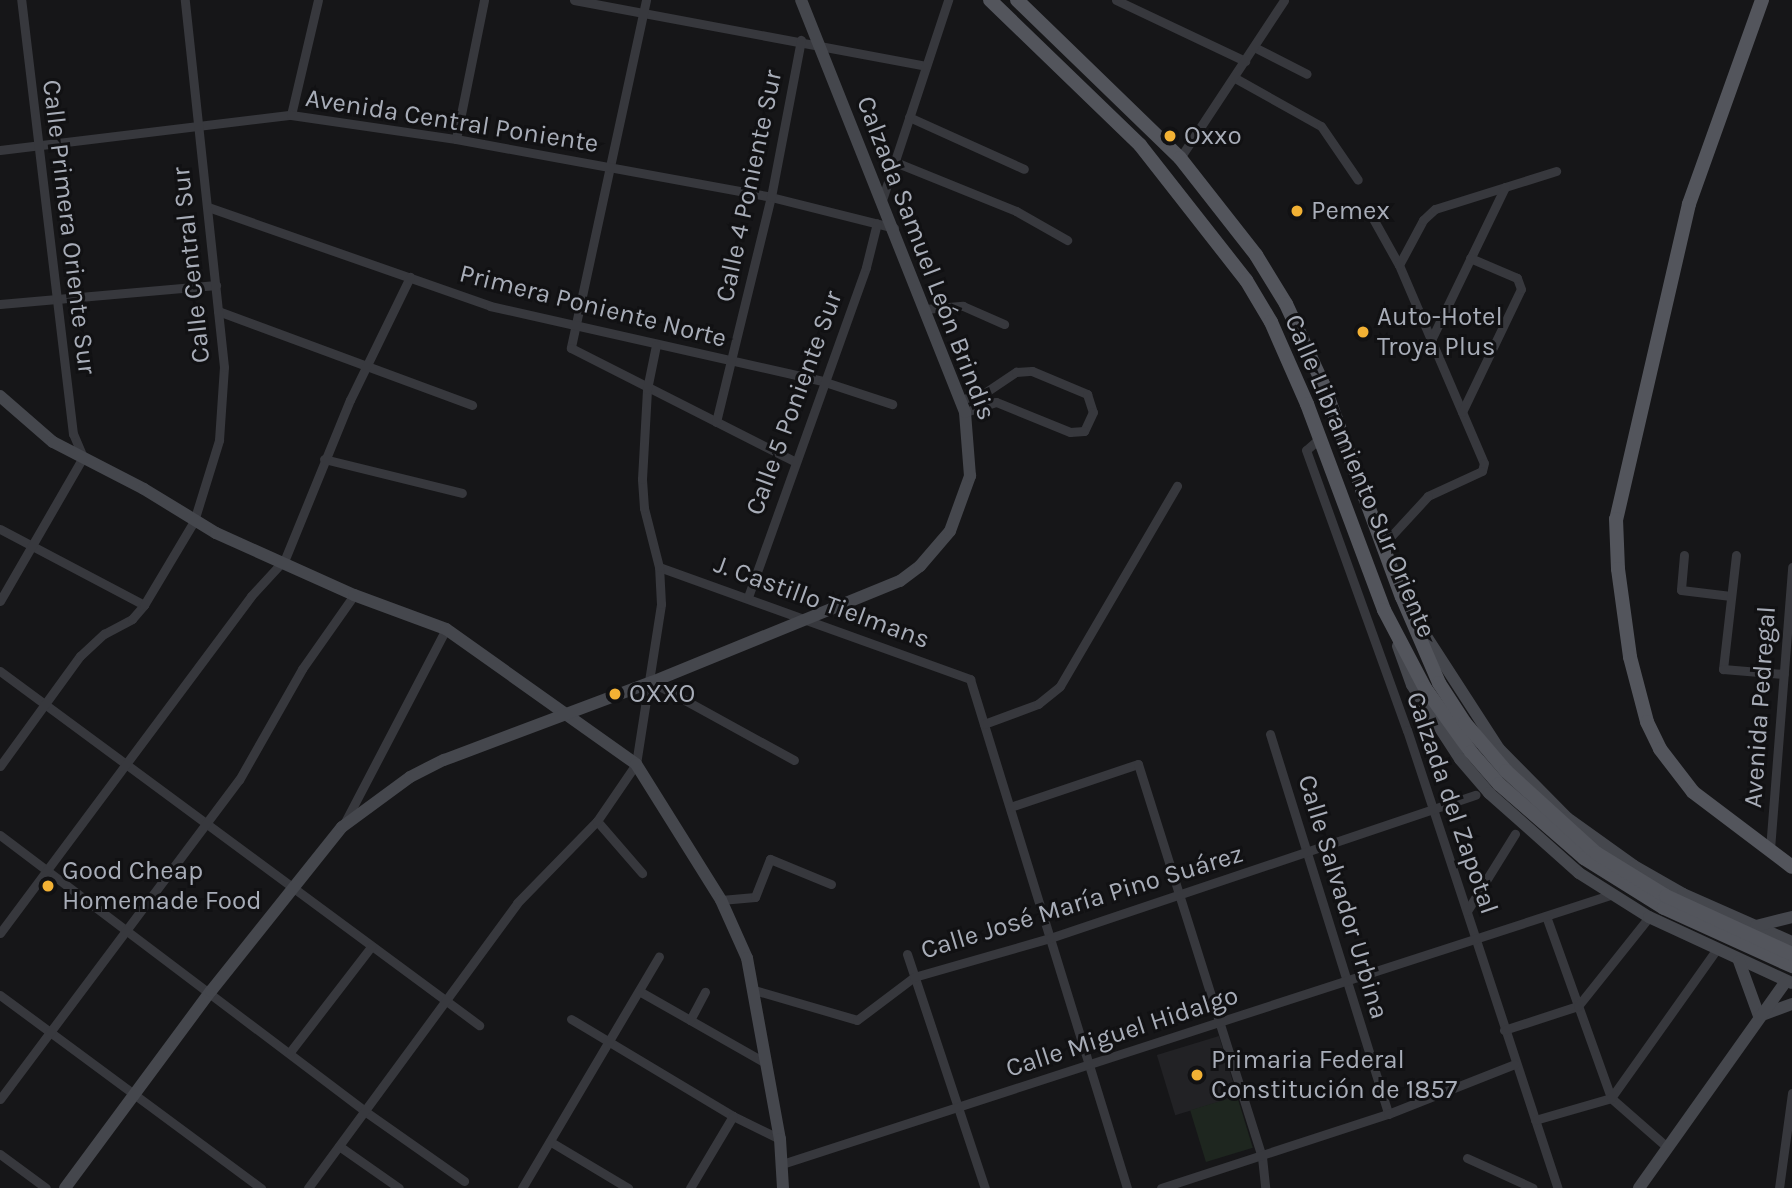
<!DOCTYPE html>
<meta charset="utf-8">
<style>
body{margin:0}
#map{position:relative;width:1792px;height:1188px;overflow:hidden;background:#161618;font-family:Karla,sans-serif}
div>[style]{position:absolute}
.built>*{inset:0;background:#222225;transform-origin:0 0}
.green>*{inset:0;background:#1e261f;transform-origin:0 0}
.street>*{height:9px;margin:-4.5px;padding:0 4.5px;transform-origin:4.5px;border-radius:4.5px;background:#37383d}
.secondary>*{height:12px;margin:-6px;padding:0 6px;transform-origin:6px;border-radius:6px;background:#45474d}
.primary>*{height:14px;margin:-7px;padding:0 7px;transform-origin:7px;border-radius:7px;background:#53555c}
.dots>*{width:19px;height:19px;translate:-50% -50%;box-sizing:border-box;border:4px solid #111113;border-radius:50%}
span{translate:-50% -50%;white-space:nowrap;text-align:center;line-height:1.15;-webkit-text-stroke:6px #111113;paint-order:stroke}
.street-label{font-size:26px;color:#a8adb8}
.poi-label{font-size:26px;color:#a8adb8}
.left{translate:0 -50%;text-align:left}
</style>
<div id="map">
<div class="built">
<div style="left:1219px;top:1036px;width:63px;height:65px;rotate:73deg"></div>
</div>
<div class="green">
<div style="left:1237px;top:1096px;width:54px;height:49px;rotate:73deg"></div>
</div>
<div class="street">
<div style="left:574px;top:0;width:358px;rotate:10.6deg"></div>
<div style="left:646px;top:0;width:356px;rotate:102.2deg"></div>
<div style="left:571px;top:348px;width:250px;rotate:26.9deg"></div>
<div style="left:1116px;top:0;width:143px;rotate:25.3deg"></div>
<div style="left:1254px;top:47px;width:59px;rotate:27deg"></div>
<div style="left:1235px;top:78px;width:98px;rotate:29.2deg"></div>
<div style="left:1321px;top:126px;width:65px;rotate:55.6deg"></div>
<div style="left:291px;top:115px;width:118px;rotate:-76.8deg"></div>
<div style="left:909px;top:117px;width:126px;rotate:24.3deg"></div>
<div style="left:456px;top:139px;width:142px;rotate:-78.6deg"></div>
<div style="left:0;top:150px;width:293px;rotate:-6.9deg"></div>
<div style="left:291px;top:115px;width:167px;rotate:8.3deg"></div>
<div style="left:456px;top:139px;width:320px;rotate:10.4deg"></div>
<div style="left:771px;top:197px;width:127px;rotate:14.1deg"></div>
<div style="left:1180px;top:158px;width:189px;rotate:-56.6deg"></div>
<div style="left:895px;top:162px;width:131px;rotate:22deg"></div>
<div style="left:1016px;top:211px;width:59px;rotate:29.6deg"></div>
<div style="left:882px;top:200px;width:211px;rotate:-71.7deg"></div>
<div style="left:208px;top:207px;width:299px;rotate:19.3deg"></div>
<div style="left:490px;top:306px;width:340px;rotate:12.7deg"></div>
<div style="left:822px;top:381px;width:74px;rotate:18.2deg"></div>
<div style="left:1371px;top:215px;width:57px;rotate:60.8deg"></div>
<div style="left:1399px;top:265px;width:215px;rotate:66.8deg"></div>
<div style="left:1484px;top:463px;width:8px;rotate:104deg"></div>
<div style="left:1482px;top:471px;width:60px;rotate:155.2deg"></div>
<div style="left:1428px;top:496px;width:67px;rotate:132.6deg"></div>
<div style="left:1399px;top:265px;width:51px;rotate:-61.9deg"></div>
<div style="left:1423px;top:220px;width:16px;rotate:-43deg"></div>
<div style="left:1435px;top:209px;width:127px;rotate:-17.4deg"></div>
<div style="left:0;top:304px;width:217px;rotate:-5deg"></div>
<div style="left:925px;top:309px;width:38px;rotate:-5deg"></div>
<div style="left:963px;top:306px;width:45px;rotate:23.7deg"></div>
<div style="left:218px;top:311px;width:271px;rotate:20.3deg"></div>
<div style="left:1431px;top:340px;width:170px;rotate:-64.2deg"></div>
<div style="left:959px;top:400px;width:25px;rotate:-14deg"></div>
<div style="left:983px;top:394px;width:40px;rotate:-34deg"></div>
<div style="left:1016px;top:372px;width:16px;rotate:-4deg"></div>
<div style="left:1032px;top:371px;width:60px;rotate:22.7deg"></div>
<div style="left:1087px;top:394px;width:19px;rotate:72deg"></div>
<div style="left:1093px;top:412px;width:21px;rotate:115deg"></div>
<div style="left:1084px;top:431px;width:14px;rotate:176deg"></div>
<div style="left:1070px;top:432px;width:80px;rotate:-157.9deg"></div>
<div style="left:996px;top:402px;width:33px;rotate:162deg"></div>
<div style="left:1462px;top:412px;width:136px;rotate:-64.4deg"></div>
<div style="left:1521px;top:289px;width:12px;rotate:-110deg"></div>
<div style="left:1517px;top:278px;width:51px;rotate:-156.9deg"></div>
<div style="left:716px;top:422px;width:232px;rotate:-76.3deg"></div>
<div style="left:771px;top:197px;width:160px;rotate:-79.2deg"></div>
<div style="left:1320px;top:438px;width:18px;rotate:139deg"></div>
<div style="left:1306px;top:450px;width:298px;rotate:70.2deg"></div>
<div style="left:1407px;top:730px;width:482px;rotate:71.8deg"></div>
<div style="left:324px;top:459px;width:142px;rotate:13.8deg"></div>
<div style="left:0;top:529px;width:163px;rotate:27.8deg"></div>
<div style="left:1684px;top:555px;width:35px;rotate:95deg"></div>
<div style="left:1681px;top:590px;width:50px;rotate:6.8deg"></div>
<div style="left:1736px;top:555px;width:115px;rotate:96.5deg"></div>
<div style="left:1723px;top:669px;width:61px;rotate:4.7deg"></div>
<div style="left:659px;top:567px;width:331px;rotate:19.8deg"></div>
<div style="left:970px;top:679px;width:533px;rotate:72.86deg"></div>
<div style="left:748px;top:597px;width:350px;rotate:-70.3deg"></div>
<div style="left:866px;top:267px;width:45px;rotate:-76deg"></div>
<div style="left:0;top:601px;width:166px;rotate:-60deg"></div>
<div style="left:83px;top:457px;width:25px;rotate:-113deg"></div>
<div style="left:73px;top:434px;width:437px;rotate:-96.8deg"></div>
<div style="left:0;top:671px;width:596px;rotate:36.47deg"></div>
<div style="left:652px;top:682px;width:162px;rotate:28.8deg"></div>
<div style="left:984px;top:724px;width:58px;rotate:-20.3deg"></div>
<div style="left:1038px;top:704px;width:28px;rotate:-39deg"></div>
<div style="left:1060px;top:686px;width:232px;rotate:-59.7deg"></div>
<div style="left:1270px;top:734px;width:398px;rotate:72.7deg"></div>
<div style="left:0;top:766px;width:136px;rotate:-54deg"></div>
<div style="left:80px;top:656px;width:33px;rotate:-43deg"></div>
<div style="left:104px;top:634px;width:32px;rotate:-28deg"></div>
<div style="left:132px;top:619px;width:18px;rotate:-49deg"></div>
<div style="left:144px;top:605px;width:98px;rotate:-59.2deg"></div>
<div style="left:194px;top:521px;width:85px;rotate:-72.8deg"></div>
<div style="left:219px;top:440px;width:73px;rotate:-86.1deg"></div>
<div style="left:224px;top:367px;width:369px;rotate:-96.1deg"></div>
<div style="left:1010px;top:807px;width:135px;rotate:-18.6deg"></div>
<div style="left:1138px;top:764px;width:412px;rotate:72.5deg"></div>
<div style="left:1262px;top:1157px;width:31px;rotate:84deg"></div>
<div style="left:597px;top:821px;width:69px;rotate:49.1deg"></div>
<div style="left:345px;top:822px;width:218px;rotate:-62.4deg"></div>
<div style="left:0;top:835px;width:459px;rotate:37.1deg"></div>
<div style="left:366px;top:1112px;width:120px;rotate:35.1deg"></div>
<div style="left:1770px;top:849px;width:283px;rotate:-85.5deg"></div>
<div style="left:721px;top:900px;width:34px;rotate:-5deg"></div>
<div style="left:755px;top:897px;width:41px;rotate:-68.5deg"></div>
<div style="left:770px;top:859px;width:66px;rotate:22.3deg"></div>
<div style="left:1467px;top:911px;width:91px;rotate:-58.1deg"></div>
<div style="left:1546px;top:916px;width:193px;rotate:70.3deg"></div>
<div style="left:1611px;top:1098px;width:74px;rotate:41.2deg"></div>
<div style="left:0;top:933px;width:420px;rotate:-53.3deg"></div>
<div style="left:251px;top:596px;width:50px;rotate:-47.4deg"></div>
<div style="left:285px;top:559px;width:172px;rotate:-67.8deg"></div>
<div style="left:350px;top:400px;width:137px;rotate:-64deg"></div>
<div style="left:907px;top:954px;width:247px;rotate:71.6deg"></div>
<div style="left:754px;top:990px;width:107px;rotate:16.2deg"></div>
<div style="left:857px;top:1020px;width:71px;rotate:-37deg"></div>
<div style="left:914px;top:977px;width:141px;rotate:-16deg"></div>
<div style="left:1050px;top:938px;width:449px;rotate:-18.6deg"></div>
<div style="left:639px;top:991px;width:146px;rotate:29.6deg"></div>
<div style="left:0;top:995px;width:325px;rotate:36.5deg"></div>
<div style="left:571px;top:1019px;width:189px;rotate:30.9deg"></div>
<div style="left:733px;top:1116px;width:52px;rotate:26.1deg"></div>
<div style="left:690px;top:1020px;width:32px;rotate:-62deg"></div>
<div style="left:1504px;top:1030px;width:78px;rotate:-18deg"></div>
<div style="left:1578px;top:1006px;width:114px;rotate:-51.4deg"></div>
<div style="left:290px;top:1052px;width:133px;rotate:-52.4deg"></div>
<div style="left:0;top:1099px;width:399px;rotate:-53.2deg"></div>
<div style="left:239px;top:780px;width:128px;rotate:-60.4deg"></div>
<div style="left:302px;top:669px;width:90px;rotate:-54.9deg"></div>
<div style="left:1535px;top:1120px;width:79px;rotate:-16.1deg"></div>
<div style="left:1611px;top:1098px;width:181px;rotate:-54.6deg"></div>
<div style="left:551px;top:1142px;width:90px;rotate:30.9deg"></div>
<div style="left:339px;top:1146px;width:73px;rotate:35deg"></div>
<div style="left:0;top:1154px;width:57px;rotate:36.5deg"></div>
<div style="left:1467px;top:1158px;width:72px;rotate:24.4deg"></div>
<div style="left:782px;top:1164px;width:871px;rotate:-18deg"></div>
<div style="left:308px;top:1188px;width:353px;rotate:-53.7deg"></div>
<div style="left:517px;top:903px;width:115px;rotate:-45.7deg"></div>
<div style="left:597px;top:821px;width:69px;rotate:-55.6deg"></div>
<div style="left:636px;top:764px;width:162px;rotate:-81.1deg"></div>
<div style="left:661px;top:604px;width:37px;rotate:-93deg"></div>
<div style="left:659px;top:567px;width:61px;rotate:-104.3deg"></div>
<div style="left:644px;top:508px;width:29px;rotate:-94deg"></div>
<div style="left:642px;top:479px;width:90px;rotate:-86.8deg"></div>
<div style="left:647px;top:389px;width:45px;rotate:-78.4deg"></div>
<div style="left:522px;top:1188px;width:269px;rotate:-59.4deg"></div>
<div style="left:690px;top:1188px;width:84px;rotate:-59.2deg"></div>
<div style="left:1161px;top:1188px;width:239px;rotate:-18.1deg"></div>
<div style="left:1388px;top:1114px;width:136px;rotate:-21.5deg"></div>
<div style="left:1779px;top:1188px;width:96px;rotate:-82.2deg"></div>
</div>
<div class="secondary">
<div style="left:0;top:396px;width:70px;rotate:41deg"></div>
<div style="left:53px;top:442px;width:102px;rotate:27.3deg"></div>
<div style="left:144px;top:489px;width:84px;rotate:31.4deg"></div>
<div style="left:216px;top:533px;width:151px;rotate:24.2deg"></div>
<div style="left:354px;top:595px;width:98px;rotate:20.3deg"></div>
<div style="left:446px;top:629px;width:233px;rotate:35.4deg"></div>
<div style="left:636px;top:764px;width:160px;rotate:58deg"></div>
<div style="left:721px;top:900px;width:64px;rotate:65.9deg"></div>
<div style="left:747px;top:958px;width:184px;rotate:79.7deg"></div>
<div style="left:780px;top:1139px;width:49px;rotate:86.5deg"></div>
<div style="left:1422px;top:630px;width:142px;rotate:57.1deg"></div>
<div style="left:1499px;top:749px;width:97px;rotate:45.4deg"></div>
<div style="left:1567px;top:818px;width:82px;rotate:35.6deg"></div>
<div style="left:1634px;top:866px;width:56px;rotate:29.7deg"></div>
<div style="left:1683px;top:894px;width:119px;rotate:23.8deg"></div>
<div style="left:1398px;top:646px;width:41px;rotate:70.3deg"></div>
<div style="left:1412px;top:685px;width:88px;rotate:57deg"></div>
<div style="left:1460px;top:759px;width:45px;rotate:49.5deg"></div>
<div style="left:1489px;top:793px;width:120px;rotate:41.6deg"></div>
<div style="left:1579px;top:873px;width:83px;rotate:32.2deg"></div>
<div style="left:1649px;top:917px;width:157px;rotate:24.8deg"></div>
<div style="left:1756px;top:926px;width:37px;rotate:-14deg"></div>
<div style="left:1739px;top:961px;width:59px;rotate:70deg"></div>
<div style="left:1759px;top:1016px;width:35px;rotate:-20deg"></div>
<div style="left:65px;top:1188px;width:245px;rotate:-53.5deg"></div>
<div style="left:211px;top:991px;width:210px;rotate:-51.4deg"></div>
<div style="left:342px;top:827px;width:84px;rotate:-36.3deg"></div>
<div style="left:410px;top:777px;width:38px;rotate:-27deg"></div>
<div style="left:444px;top:760px;width:222px;rotate:-20.6deg"></div>
<div style="left:652px;top:682px;width:268px;rotate:-22.2deg"></div>
<div style="left:900px;top:581px;width:25px;rotate:-37deg"></div>
<div style="left:920px;top:566px;width:46px;rotate:-49.4deg"></div>
<div style="left:950px;top:531px;width:59px;rotate:-70deg"></div>
<div style="left:970px;top:476px;width:64px;rotate:-94.5deg"></div>
<div style="left:965px;top:412px;width:443px;rotate:-111.7deg"></div>
<div style="left:1639px;top:1188px;width:254px;rotate:-54.6deg"></div>
</div>
<div class="primary">
<div style="left:990px;top:0;width:209px;rotate:44deg"></div>
<div style="left:1140px;top:145px;width:172px;rotate:51.9deg"></div>
<div style="left:1246px;top:280px;width:49px;rotate:59.2deg"></div>
<div style="left:1271px;top:322px;width:90px;rotate:66.3deg"></div>
<div style="left:1307px;top:404px;width:220px;rotate:69.5deg"></div>
<div style="left:1384px;top:610px;width:88px;rotate:62.3deg"></div>
<div style="left:1425px;top:688px;width:79px;rotate:54.3deg"></div>
<div style="left:1471px;top:752px;width:43px;rotate:48.8deg"></div>
<div style="left:1499px;top:784px;width:113px;rotate:41deg"></div>
<div style="left:1584px;top:858px;width:94px;rotate:32deg"></div>
<div style="left:1664px;top:908px;width:141px;rotate:24.4deg"></div>
<div style="left:1017px;top:0;width:227px;rotate:44.1deg"></div>
<div style="left:1180px;top:158px;width:123px;rotate:51.9deg"></div>
<div style="left:1256px;top:255px;width:57px;rotate:58.5deg"></div>
<div style="left:1286px;top:304px;width:88px;rotate:65.2deg"></div>
<div style="left:1323px;top:384px;width:227px;rotate:69.7deg"></div>
<div style="left:1402px;top:597px;width:94px;rotate:66.7deg"></div>
<div style="left:1439px;top:683px;width:48px;rotate:57deg"></div>
<div style="left:1465px;top:723px;width:63px;rotate:49.5deg"></div>
<div style="left:1506px;top:771px;width:122px;rotate:42.3deg"></div>
<div style="left:1596px;top:853px;width:82px;rotate:31.6deg"></div>
<div style="left:1666px;top:896px;width:139px;rotate:24.7deg"></div>
<div style="left:1762px;top:0;width:217px;rotate:109.7deg"></div>
<div style="left:1689px;top:204px;width:323px;rotate:103deg"></div>
<div style="left:1616px;top:519px;width:50px;rotate:87.7deg"></div>
<div style="left:1618px;top:569px;width:89px;rotate:82.2deg"></div>
<div style="left:1630px;top:657px;width:67px;rotate:75.3deg"></div>
<div style="left:1647px;top:722px;width:30px;rotate:64deg"></div>
<div style="left:1660px;top:749px;width:54px;rotate:52.5deg"></div>
<div style="left:1693px;top:792px;width:124px;rotate:37.1deg"></div>
</div>
<div class="dots">
<div style="left:1170px;top:136px;background:#f2b134"></div>
<div style="left:1297px;top:211px;background:#f2b134"></div>
<div style="left:1363px;top:332px;background:#f2b134"></div>
<div style="left:615px;top:694px;background:#f2b134"></div>
<div style="left:48px;top:886px;background:#f2b134"></div>
<div style="left:1197px;top:1075px;background:#f2b134"></div>
</div>
<div class="street-label">
<span style="left:452px;top:121px;rotate:9deg">Avenida Central Poniente</span>
<span style="left:749px;top:186px;rotate:-78deg">Calle 4 Poniente Sur</span>
<span style="left:69px;top:227px;rotate:83deg">Calle Primera Oriente Sur</span>
<span style="left:926px;top:258px;rotate:69deg">Calzada Samuel León Brindis</span>
<span style="left:191px;top:265px;rotate:-96deg">Calle Central Sur</span>
<span style="left:593px;top:306px;rotate:14deg">Primera Poniente Norte</span>
<span style="left:794px;top:403px;rotate:-70deg">Calle 5 Poniente Sur</span>
<span style="left:1360px;top:476px;rotate:67deg">Calle Libramiento Sur Oriente</span>
<span style="left:822px;top:602px;rotate:20deg">J. Castillo Tielmans</span>
<span style="left:1760px;top:707px;rotate:-86deg">Avenida Pedregal</span>
<span style="left:1452px;top:803px;rotate:71deg">Calzada del Zapotal</span>
<span style="left:1343px;top:897px;rotate:73deg">Calle Salvador Urbina</span>
<span style="left:1082px;top:902px;rotate:-17deg">Calle José María Pino Suárez</span>
<span style="left:1122px;top:1032px;rotate:-18deg">Calle Miguel Hidalgo</span>
</div>
<div class="poi-label">
<span class="left" style="left:1184px;top:136px">Oxxo</span>
<span class="left" style="left:1311px;top:211px">Pemex</span>
<span class="left" style="left:1377px;top:332px">Auto-Hotel<br>Troya Plus</span>
<span class="left" style="left:629px;top:694px">OXXO</span>
<span class="left" style="left:62px;top:886px">Good Cheap<br>Homemade Food</span>
<span class="left" style="left:1211px;top:1075px">Primaria Federal<br>Constitución de 1857</span>
</div>
</div>
